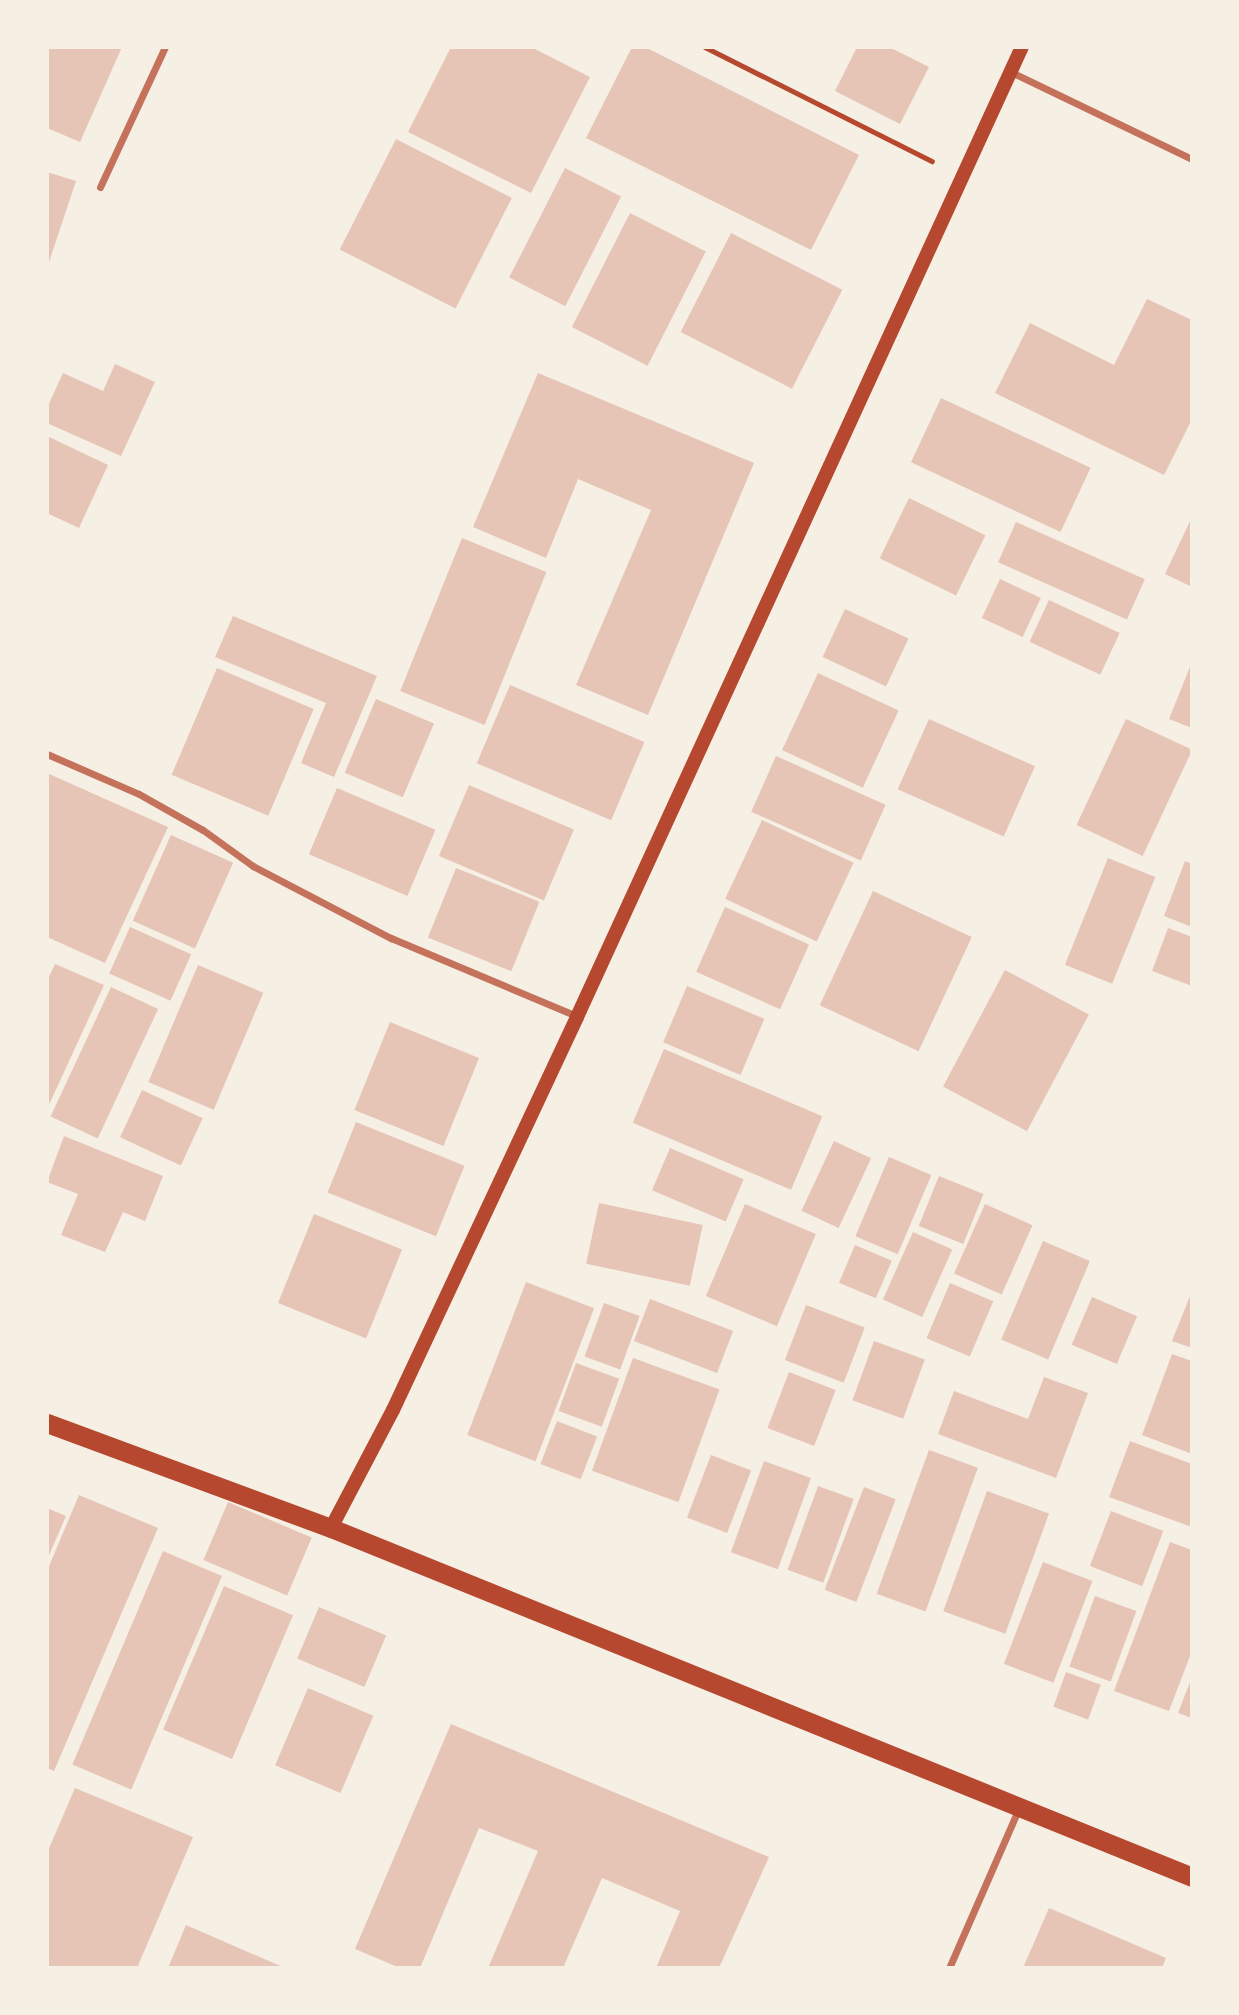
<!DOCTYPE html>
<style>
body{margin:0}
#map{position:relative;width:1239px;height:2015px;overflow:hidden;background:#f6efe4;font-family:"PT Sans",sans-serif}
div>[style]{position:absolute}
.building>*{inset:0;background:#e6c5b7;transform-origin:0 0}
.path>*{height:4.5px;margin:-2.25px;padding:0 2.25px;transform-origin:2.25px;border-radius:2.25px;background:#b5482f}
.minor>*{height:7px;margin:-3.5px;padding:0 3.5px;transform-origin:3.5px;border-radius:3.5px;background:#c5725c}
.secondary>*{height:14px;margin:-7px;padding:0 7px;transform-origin:7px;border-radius:7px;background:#b5482f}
.trunk>*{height:19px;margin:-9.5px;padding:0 9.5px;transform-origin:9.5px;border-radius:9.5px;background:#b5482f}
span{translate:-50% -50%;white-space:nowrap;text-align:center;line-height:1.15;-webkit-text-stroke:7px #f6efe4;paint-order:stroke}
.frame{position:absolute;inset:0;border:49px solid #f6efe4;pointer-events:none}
</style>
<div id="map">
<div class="building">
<div style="clip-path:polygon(47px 47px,122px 47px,80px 142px,47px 128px)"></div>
<div style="clip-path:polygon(451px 47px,531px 47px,590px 77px,531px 193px,408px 132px)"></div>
<div style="clip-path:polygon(632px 47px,645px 47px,859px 155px,811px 250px,586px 138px)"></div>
<div style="clip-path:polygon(857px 47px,889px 47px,929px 67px,900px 124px,835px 91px)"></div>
<div style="left:396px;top:139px;width:130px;height:124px;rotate:27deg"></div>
<div style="left:565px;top:168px;width:63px;height:123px;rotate:27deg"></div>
<div style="clip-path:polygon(47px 172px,76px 181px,48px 265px,47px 265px)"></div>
<div style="left:630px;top:213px;width:85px;height:128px;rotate:27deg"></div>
<div style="left:731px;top:233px;width:125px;height:111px;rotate:27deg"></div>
<div style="clip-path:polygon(1147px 299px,1192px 320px,1192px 419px,1164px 475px,995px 393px,1030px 323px,1114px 365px)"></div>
<div style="clip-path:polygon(115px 364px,155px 382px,121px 456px,47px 423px,47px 408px,63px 373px,103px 391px)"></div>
<div style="clip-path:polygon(538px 373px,754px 463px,648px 715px,576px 685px,651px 510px,578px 479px,546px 558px,473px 527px)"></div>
<div style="left:941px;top:398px;width:165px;height:71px;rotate:25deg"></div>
<div style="clip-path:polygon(47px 436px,108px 465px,79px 528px,47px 513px)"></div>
<div style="left:909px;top:498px;width:85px;height:67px;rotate:26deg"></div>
<div style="clip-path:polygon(1192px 517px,1192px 587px,1165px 574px)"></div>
<div style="left:1016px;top:522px;width:141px;height:44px;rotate:24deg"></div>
<div style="left:462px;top:538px;width:91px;height:165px;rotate:22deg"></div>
<div style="left:1000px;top:579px;width:45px;height:43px;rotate:25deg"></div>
<div style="left:1049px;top:600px;width:78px;height:46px;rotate:25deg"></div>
<div style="left:845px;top:609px;width:70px;height:53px;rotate:25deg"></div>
<div style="clip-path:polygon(233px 616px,377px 676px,334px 777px,301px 763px,326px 703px,215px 657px)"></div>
<div style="clip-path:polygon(1192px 662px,1192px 728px,1169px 719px)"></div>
<div style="left:217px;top:668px;width:105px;height:116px;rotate:23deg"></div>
<div style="left:818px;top:673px;width:89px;height:85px;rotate:25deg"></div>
<div style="left:510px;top:685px;width:146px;height:85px;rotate:23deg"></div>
<div style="left:376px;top:699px;width:63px;height:80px;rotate:23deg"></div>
<div style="left:929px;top:719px;width:116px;height:77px;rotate:24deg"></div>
<div style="left:1126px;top:719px;width:73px;height:117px;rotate:25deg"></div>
<div style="left:776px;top:756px;width:120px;height:61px;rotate:24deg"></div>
<div style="clip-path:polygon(47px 773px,168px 827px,105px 963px,47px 937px)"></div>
<div style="left:469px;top:785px;width:114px;height:77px;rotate:23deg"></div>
<div style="left:337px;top:788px;width:107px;height:72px;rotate:23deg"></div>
<div style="left:762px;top:820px;width:101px;height:87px;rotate:25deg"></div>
<div style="left:171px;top:835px;width:68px;height:94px;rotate:24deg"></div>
<div style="left:1108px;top:858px;width:51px;height:115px;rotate:22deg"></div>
<div style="clip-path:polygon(1185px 861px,1192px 864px,1192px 927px,1164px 916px)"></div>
<div style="left:456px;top:868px;width:90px;height:75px;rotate:22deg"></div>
<div style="left:873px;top:891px;width:109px;height:126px;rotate:25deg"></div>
<div style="left:725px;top:907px;width:92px;height:71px;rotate:24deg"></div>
<div style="left:130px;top:927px;width:67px;height:51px;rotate:24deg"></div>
<div style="clip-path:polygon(1168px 928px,1192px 937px,1192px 986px,1152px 971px)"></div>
<div style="clip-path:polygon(55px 964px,104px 985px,47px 1109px,47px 981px)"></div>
<div style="left:198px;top:965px;width:71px;height:127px;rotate:23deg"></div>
<div style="left:1005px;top:970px;width:95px;height:132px;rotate:28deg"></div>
<div style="left:687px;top:986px;width:84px;height:61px;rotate:23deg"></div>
<div style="left:111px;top:987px;width:52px;height:143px;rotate:25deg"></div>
<div style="left:390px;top:1022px;width:96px;height:95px;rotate:22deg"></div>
<div style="left:664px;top:1049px;width:172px;height:80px;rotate:23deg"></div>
<div style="left:142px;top:1090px;width:67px;height:52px;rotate:25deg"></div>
<div style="left:356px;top:1122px;width:117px;height:76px;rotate:22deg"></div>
<div style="clip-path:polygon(64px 1136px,163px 1176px,145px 1221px,123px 1212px,105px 1252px,61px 1235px,78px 1194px,47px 1182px)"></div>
<div style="left:834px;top:1141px;width:41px;height:77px;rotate:25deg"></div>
<div style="left:670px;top:1148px;width:80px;height:46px;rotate:23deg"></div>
<div style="left:889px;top:1157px;width:46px;height:86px;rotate:23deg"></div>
<div style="left:939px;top:1176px;width:48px;height:54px;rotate:22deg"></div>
<div style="left:599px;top:1203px;width:106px;height:62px;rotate:12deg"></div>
<div style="left:745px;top:1204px;width:77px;height:100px;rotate:23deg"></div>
<div style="left:985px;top:1204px;width:52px;height:76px;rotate:24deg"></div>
<div style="left:314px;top:1214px;width:95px;height:96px;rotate:22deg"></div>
<div style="left:913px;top:1232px;width:43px;height:74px;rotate:24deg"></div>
<div style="left:1043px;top:1241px;width:51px;height:107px;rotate:23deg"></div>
<div style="left:855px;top:1245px;width:40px;height:41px;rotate:23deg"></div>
<div style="left:526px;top:1282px;width:73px;height:164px;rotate:21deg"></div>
<div style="left:950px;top:1283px;width:47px;height:60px;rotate:23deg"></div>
<div style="clip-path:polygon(1192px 1291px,1192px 1348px,1172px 1341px)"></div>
<div style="left:1092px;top:1297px;width:49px;height:52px;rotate:23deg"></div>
<div style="left:650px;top:1299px;width:89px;height:45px;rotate:21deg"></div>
<div style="left:604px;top:1303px;width:38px;height:57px;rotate:20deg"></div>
<div style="left:806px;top:1305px;width:63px;height:59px;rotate:21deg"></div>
<div style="left:874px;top:1341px;width:54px;height:63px;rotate:20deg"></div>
<div style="clip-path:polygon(1172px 1354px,1192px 1361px,1192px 1454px,1142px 1435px)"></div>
<div style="left:633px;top:1358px;width:92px;height:120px;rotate:20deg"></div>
<div style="left:576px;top:1363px;width:46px;height:51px;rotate:20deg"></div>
<div style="left:789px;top:1372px;width:50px;height:60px;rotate:21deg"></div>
<div style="clip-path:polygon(1044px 1377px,1088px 1393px,1056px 1478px,938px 1434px,954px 1391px,1028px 1419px)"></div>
<div style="left:557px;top:1421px;width:43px;height:46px;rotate:21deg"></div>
<div style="clip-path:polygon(1130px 1441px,1192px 1464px,1192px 1527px,1109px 1497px)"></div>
<div style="left:929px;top:1450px;width:52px;height:153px;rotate:20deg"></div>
<div style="left:711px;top:1455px;width:43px;height:67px;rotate:21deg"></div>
<div style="left:764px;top:1461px;width:50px;height:97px;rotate:20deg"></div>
<div style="left:818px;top:1486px;width:38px;height:89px;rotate:20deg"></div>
<div style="left:864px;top:1487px;width:34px;height:110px;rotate:21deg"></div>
<div style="left:987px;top:1491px;width:66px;height:128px;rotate:20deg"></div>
<div style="clip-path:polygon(79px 1495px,158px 1528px,54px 1771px,47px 1768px,47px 1571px)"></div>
<div style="left:228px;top:1502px;width:91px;height:63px;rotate:23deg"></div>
<div style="clip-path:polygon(47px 1508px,66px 1516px,47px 1560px)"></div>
<div style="left:1111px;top:1511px;width:56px;height:59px;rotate:21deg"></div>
<div style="clip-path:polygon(1170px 1542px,1192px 1550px,1192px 1651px,1169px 1711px,1114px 1691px)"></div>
<div style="left:163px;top:1551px;width:64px;height:232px;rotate:23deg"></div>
<div style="left:1043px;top:1562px;width:53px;height:109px;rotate:21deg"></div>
<div style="left:224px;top:1586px;width:75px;height:156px;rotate:23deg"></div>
<div style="left:1095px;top:1596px;width:44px;height:75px;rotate:20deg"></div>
<div style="left:319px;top:1607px;width:73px;height:56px;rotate:23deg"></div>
<div style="left:1066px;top:1672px;width:37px;height:37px;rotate:20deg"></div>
<div style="clip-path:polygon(1192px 1677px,1192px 1718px,1178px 1713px)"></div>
<div style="left:308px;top:1688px;width:71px;height:84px;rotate:23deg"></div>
<div style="clip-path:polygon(451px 1724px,769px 1857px,719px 1968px,656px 1968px,680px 1911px,602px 1878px,563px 1968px,488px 1968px,538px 1851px,479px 1828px,420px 1968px,400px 1968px,355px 1949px)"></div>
<div style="clip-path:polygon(75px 1788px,193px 1837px,137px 1968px,47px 1968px,47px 1853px)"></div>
<div style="clip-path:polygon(1049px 1908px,1166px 1958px,1162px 1968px,1023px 1968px)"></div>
<div style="clip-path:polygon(186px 1925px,285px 1968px,168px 1968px)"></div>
</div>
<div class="path">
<div style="left:705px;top:47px;width:254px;rotate:26.7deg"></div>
</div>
<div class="minor">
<div style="left:1011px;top:72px;width:201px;rotate:25.7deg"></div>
<div style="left:100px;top:187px;width:154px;rotate:-65.1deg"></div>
<div style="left:47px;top:754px;width:100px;rotate:23.5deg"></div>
<div style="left:139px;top:794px;width:73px;rotate:29.4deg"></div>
<div style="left:203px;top:830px;width:62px;rotate:35.8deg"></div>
<div style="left:253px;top:866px;width:156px;rotate:27.6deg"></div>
<div style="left:391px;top:938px;width:202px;rotate:22.8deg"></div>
<div style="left:949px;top:1968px;width:175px;rotate:-66.4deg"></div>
</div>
<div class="secondary">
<div style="left:331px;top:1528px;width:133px;rotate:-62.3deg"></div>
<div style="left:393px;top:1410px;width:434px;rotate:-64.9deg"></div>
<div style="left:577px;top:1017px;width:1067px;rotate:-65.36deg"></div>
</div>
<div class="trunk">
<div style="left:47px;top:1423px;width:303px;rotate:20.3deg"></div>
<div style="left:331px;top:1528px;width:929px;rotate:22.06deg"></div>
</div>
<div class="frame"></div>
</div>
